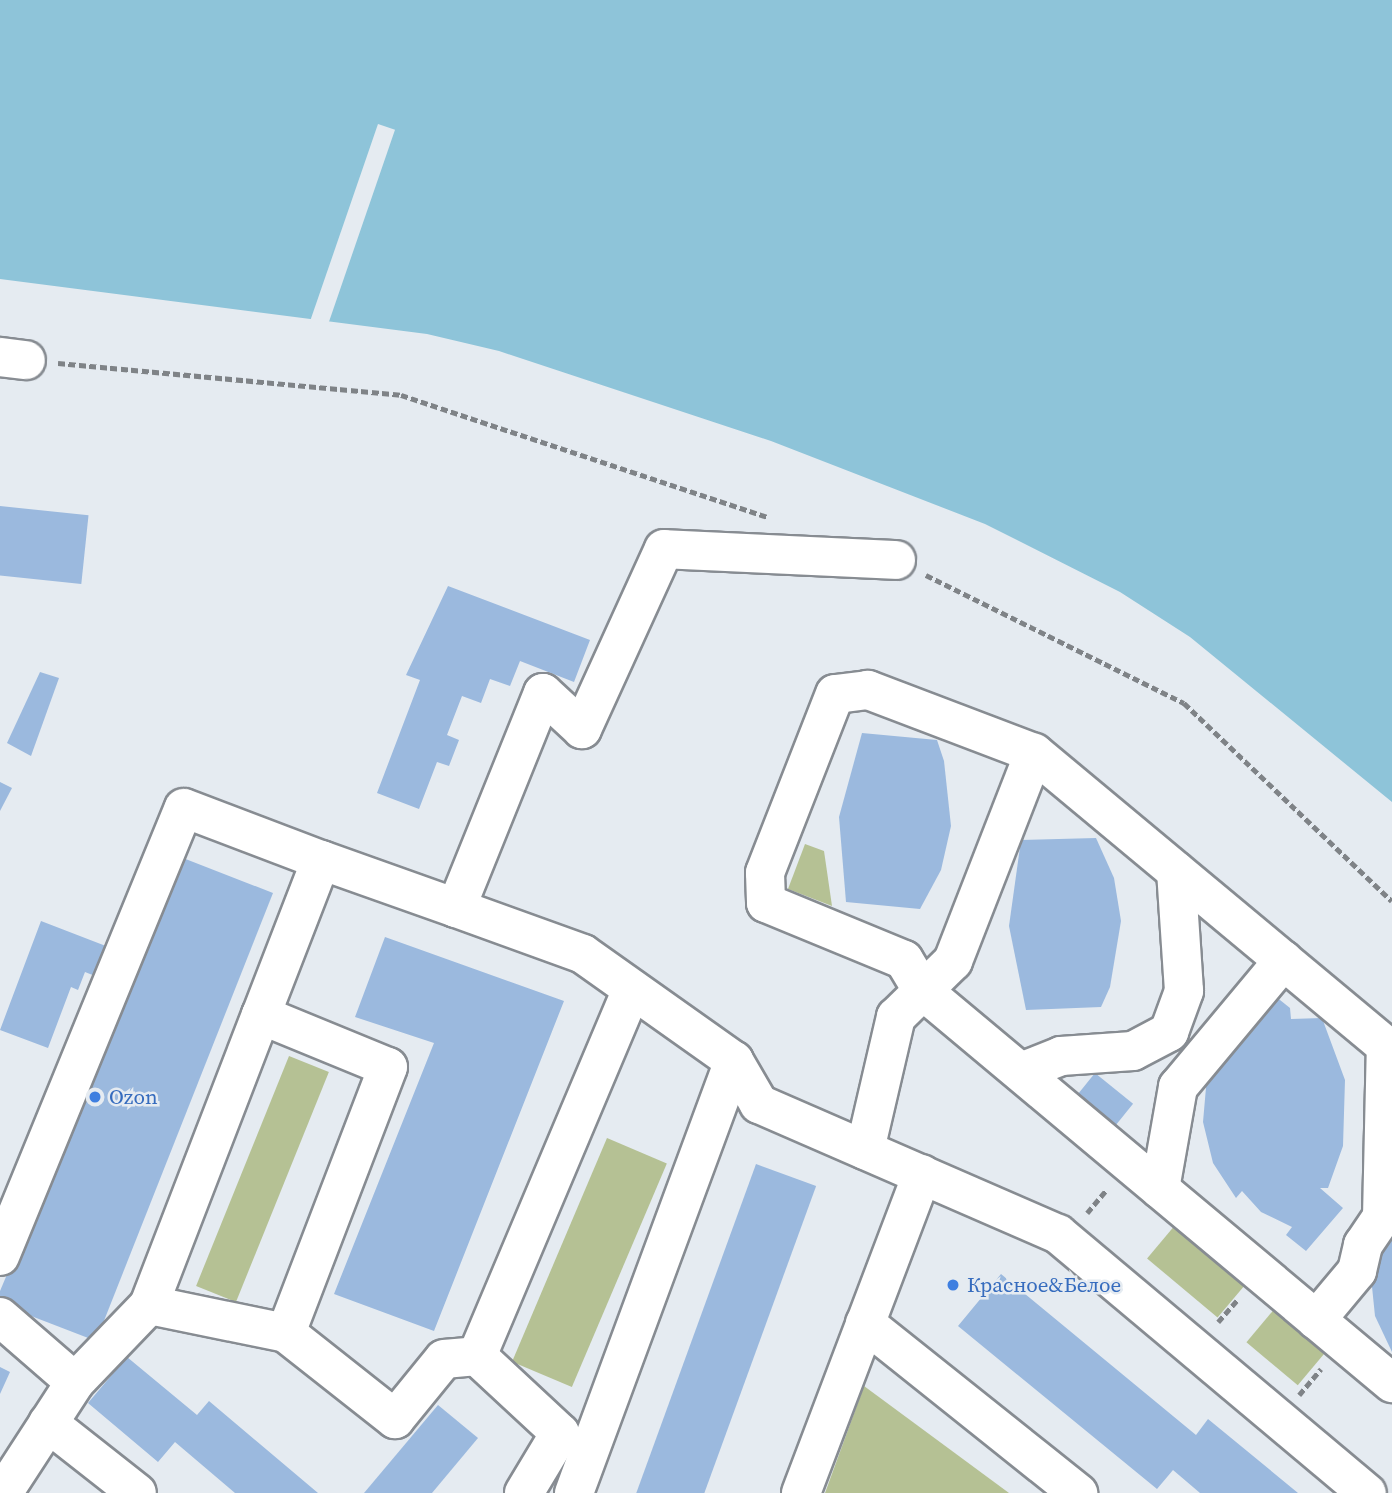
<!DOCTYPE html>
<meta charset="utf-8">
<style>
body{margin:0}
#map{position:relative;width:1392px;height:1493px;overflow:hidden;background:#e5ebf1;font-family:"Source Serif 4",serif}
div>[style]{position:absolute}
.green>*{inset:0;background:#b5c194;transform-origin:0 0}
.water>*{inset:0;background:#8ec4d9}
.pier>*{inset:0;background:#e5ebf1;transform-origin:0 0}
.building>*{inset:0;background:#9bb9de;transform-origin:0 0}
.path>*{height:4.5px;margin-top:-2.25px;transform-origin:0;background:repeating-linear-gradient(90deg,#7f8387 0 7px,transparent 0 10.5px)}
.roads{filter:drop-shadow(2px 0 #878c92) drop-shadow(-2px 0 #878c92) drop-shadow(0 2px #878c92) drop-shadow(0 -2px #878c92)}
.minor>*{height:38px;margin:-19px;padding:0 19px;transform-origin:19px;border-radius:19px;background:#fff}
.dots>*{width:19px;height:19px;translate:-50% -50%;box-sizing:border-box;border:4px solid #e5ebf1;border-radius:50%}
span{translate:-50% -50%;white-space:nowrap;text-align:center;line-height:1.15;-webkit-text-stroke:5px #e5ebf1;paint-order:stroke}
.shop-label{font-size:21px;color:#366cbe}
.left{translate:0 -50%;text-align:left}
</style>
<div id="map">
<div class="green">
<div style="clip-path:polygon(805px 844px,824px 851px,832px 906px,788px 889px)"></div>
<div style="left:289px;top:1056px;width:43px;height:248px;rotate:22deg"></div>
<div style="left:607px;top:1138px;width:65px;height:243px;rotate:23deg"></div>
<div style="left:1176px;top:1224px;width:92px;height:45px;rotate:40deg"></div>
<div style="left:1276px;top:1307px;width:67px;height:46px;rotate:40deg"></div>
<div style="clip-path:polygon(864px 1386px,1009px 1493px,825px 1493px)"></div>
</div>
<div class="water">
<div style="clip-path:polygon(0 0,1392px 0,1392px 802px,1190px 637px,1120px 592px,985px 524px,771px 441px,499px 351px,427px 334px,0 279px)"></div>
</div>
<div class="pier">
<div style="left:378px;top:124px;width:18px;height:210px;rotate:19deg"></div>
</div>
<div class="building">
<div style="left:0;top:506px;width:89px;height:69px;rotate:6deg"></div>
<div style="clip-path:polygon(448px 586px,590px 640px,574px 682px,520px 661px,510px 686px,490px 679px,481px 703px,462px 696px,447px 735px,459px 740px,449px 766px,437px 762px,419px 809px,377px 793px,420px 680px,406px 675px)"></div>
<div style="clip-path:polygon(40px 672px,59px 678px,31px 756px,7px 743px)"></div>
<div style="clip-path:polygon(862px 733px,937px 740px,944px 761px,951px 826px,941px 870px,920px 909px,846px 902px,839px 817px)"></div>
<div style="clip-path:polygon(0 782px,12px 788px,0 811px)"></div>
<div style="clip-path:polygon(1096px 838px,1114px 878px,1121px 921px,1110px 987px,1101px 1007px,1026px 1010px,1009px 926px,1021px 840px)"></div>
<div style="clip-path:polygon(183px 858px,273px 893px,96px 1341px,0 1304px,0 1291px)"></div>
<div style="clip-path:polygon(41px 921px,111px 948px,100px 978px,85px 972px,78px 990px,71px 987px,48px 1048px,0 1030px)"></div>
<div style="clip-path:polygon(385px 937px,564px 1001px,434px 1331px,334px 1294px,434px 1043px,355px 1017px)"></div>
<div style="clip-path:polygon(1270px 992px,1290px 1008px,1291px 1019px,1322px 1018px,1345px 1080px,1343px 1146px,1328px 1188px,1320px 1188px,1343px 1208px,1306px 1251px,1286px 1235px,1292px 1227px,1261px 1212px,1242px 1191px,1236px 1198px,1213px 1163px,1203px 1122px,1207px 1076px)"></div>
<div style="left:1095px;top:1073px;width:49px;height:27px;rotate:39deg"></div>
<div style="left:756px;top:1164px;width:64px;height:350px;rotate:20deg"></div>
<div style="clip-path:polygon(1392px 1213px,1392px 1352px,1375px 1316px,1371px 1277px)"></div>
<div style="clip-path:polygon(1001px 1274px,1196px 1435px,1208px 1419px,1298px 1493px,1200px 1493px,1173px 1470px,1157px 1489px,958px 1326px)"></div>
<div style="clip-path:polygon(127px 1357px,197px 1415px,209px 1401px,318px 1493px,235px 1493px,175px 1442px,158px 1462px,88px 1403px)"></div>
<div style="clip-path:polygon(0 1367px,10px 1372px,0 1394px)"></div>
<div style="clip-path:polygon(438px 1405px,478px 1438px,432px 1493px,364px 1493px)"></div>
</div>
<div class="path">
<div style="left:58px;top:363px;width:344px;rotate:5.3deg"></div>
<div style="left:401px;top:395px;width:386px;rotate:18.4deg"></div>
<div style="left:926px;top:575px;width:288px;rotate:26.4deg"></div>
<div style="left:1184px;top:703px;width:287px;rotate:43.6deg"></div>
<div style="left:1087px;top:1213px;width:30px;rotate:-50deg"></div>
<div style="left:1218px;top:1322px;width:30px;rotate:-49deg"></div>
<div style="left:1299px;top:1395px;width:34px;rotate:-50deg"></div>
</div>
<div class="roads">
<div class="minor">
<div style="left:0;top:357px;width:26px;rotate:7deg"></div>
<div style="left:896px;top:560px;width:232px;rotate:-177.3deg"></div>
<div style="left:664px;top:549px;width:198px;rotate:114.5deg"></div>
<div style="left:582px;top:729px;width:53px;rotate:-137.3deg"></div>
<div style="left:543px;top:693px;width:232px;rotate:112deg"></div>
<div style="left:456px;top:908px;width:135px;rotate:19.9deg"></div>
<div style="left:583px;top:954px;width:185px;rotate:35.3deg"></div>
<div style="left:734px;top:1061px;width:50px;rotate:59.8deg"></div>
<div style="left:759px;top:1104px;width:326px;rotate:23.5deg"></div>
<div style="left:1058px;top:1234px;width:403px;rotate:40deg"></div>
<div style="left:261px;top:1015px;width:137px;rotate:22.3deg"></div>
<div style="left:388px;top:1067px;width:285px;rotate:111deg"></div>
<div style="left:286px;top:1333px;width:140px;rotate:-168.4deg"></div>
<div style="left:149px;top:1305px;width:311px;rotate:-68.9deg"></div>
<div style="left:261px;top:1015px;width:166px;rotate:-68.8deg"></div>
<div style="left:321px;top:860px;width:143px;rotate:19.6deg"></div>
<div style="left:1392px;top:1051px;width:466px;rotate:-140.2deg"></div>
<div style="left:1034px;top:753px;width:178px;rotate:-159.2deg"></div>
<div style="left:868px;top:690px;width:33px;rotate:173deg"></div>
<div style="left:835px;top:694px;width:192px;rotate:111.4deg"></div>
<div style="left:765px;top:873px;width:30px;rotate:88deg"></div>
<div style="left:766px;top:903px;width:149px;rotate:22.4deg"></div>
<div style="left:904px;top:960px;width:35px;rotate:59deg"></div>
<div style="left:922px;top:990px;width:613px;rotate:39.9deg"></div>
<div style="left:1021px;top:1072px;width:43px;rotate:-21.8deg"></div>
<div style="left:1061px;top:1056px;width:72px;rotate:-4deg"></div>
<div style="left:1133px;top:1051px;width:41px;rotate:-27.8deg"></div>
<div style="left:1169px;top:1032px;width:44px;rotate:-69.9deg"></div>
<div style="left:1184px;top:991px;width:120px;rotate:-93.8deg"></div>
<div style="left:865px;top:1150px;width:137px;rotate:-76.9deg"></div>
<div style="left:896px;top:1017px;width:80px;rotate:-44.5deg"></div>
<div style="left:953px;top:961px;width:223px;rotate:-68.7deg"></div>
<div style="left:1160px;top:1189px;width:104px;rotate:-80deg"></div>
<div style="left:1178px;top:1087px;width:165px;rotate:-50.2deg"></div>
<div style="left:0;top:1256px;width:484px;rotate:-67.7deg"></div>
<div style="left:184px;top:808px;width:147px;rotate:20.8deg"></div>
<div style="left:0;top:1317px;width:99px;rotate:40.9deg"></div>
<div style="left:75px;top:1382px;width:107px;rotate:-46.1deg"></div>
<div style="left:1316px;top:1320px;width:64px;rotate:-50.1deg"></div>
<div style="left:1357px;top:1271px;width:27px;rotate:-77deg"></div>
<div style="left:1363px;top:1245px;width:34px;rotate:-56deg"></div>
<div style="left:1382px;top:1217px;width:172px;rotate:-88.7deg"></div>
<div style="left:865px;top:1323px;width:273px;rotate:38.6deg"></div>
<div style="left:286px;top:1333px;width:139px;rotate:38.3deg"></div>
<div style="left:395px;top:1419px;width:77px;rotate:-50.8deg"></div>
<div style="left:444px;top:1359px;width:33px;rotate:-5deg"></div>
<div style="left:477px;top:1356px;width:113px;rotate:42.9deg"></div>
<div style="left:560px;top:1433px;width:70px;rotate:121deg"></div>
<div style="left:477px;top:1356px;width:398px;rotate:-67.1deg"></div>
<div style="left:48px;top:1423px;width:113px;rotate:38.2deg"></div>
<div style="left:3px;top:1493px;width:132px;rotate:-57deg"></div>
<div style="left:574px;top:1493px;width:461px;rotate:-69.7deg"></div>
<div style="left:801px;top:1493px;width:341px;rotate:-69.2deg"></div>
</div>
</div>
<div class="dots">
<div style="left:95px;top:1097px;background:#3f7fe0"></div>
<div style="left:953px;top:1285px;background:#3f7fe0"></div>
</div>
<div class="shop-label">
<span class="left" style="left:109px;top:1097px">Ozon</span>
<span class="left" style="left:967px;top:1285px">Красное&amp;Белое</span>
</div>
</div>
